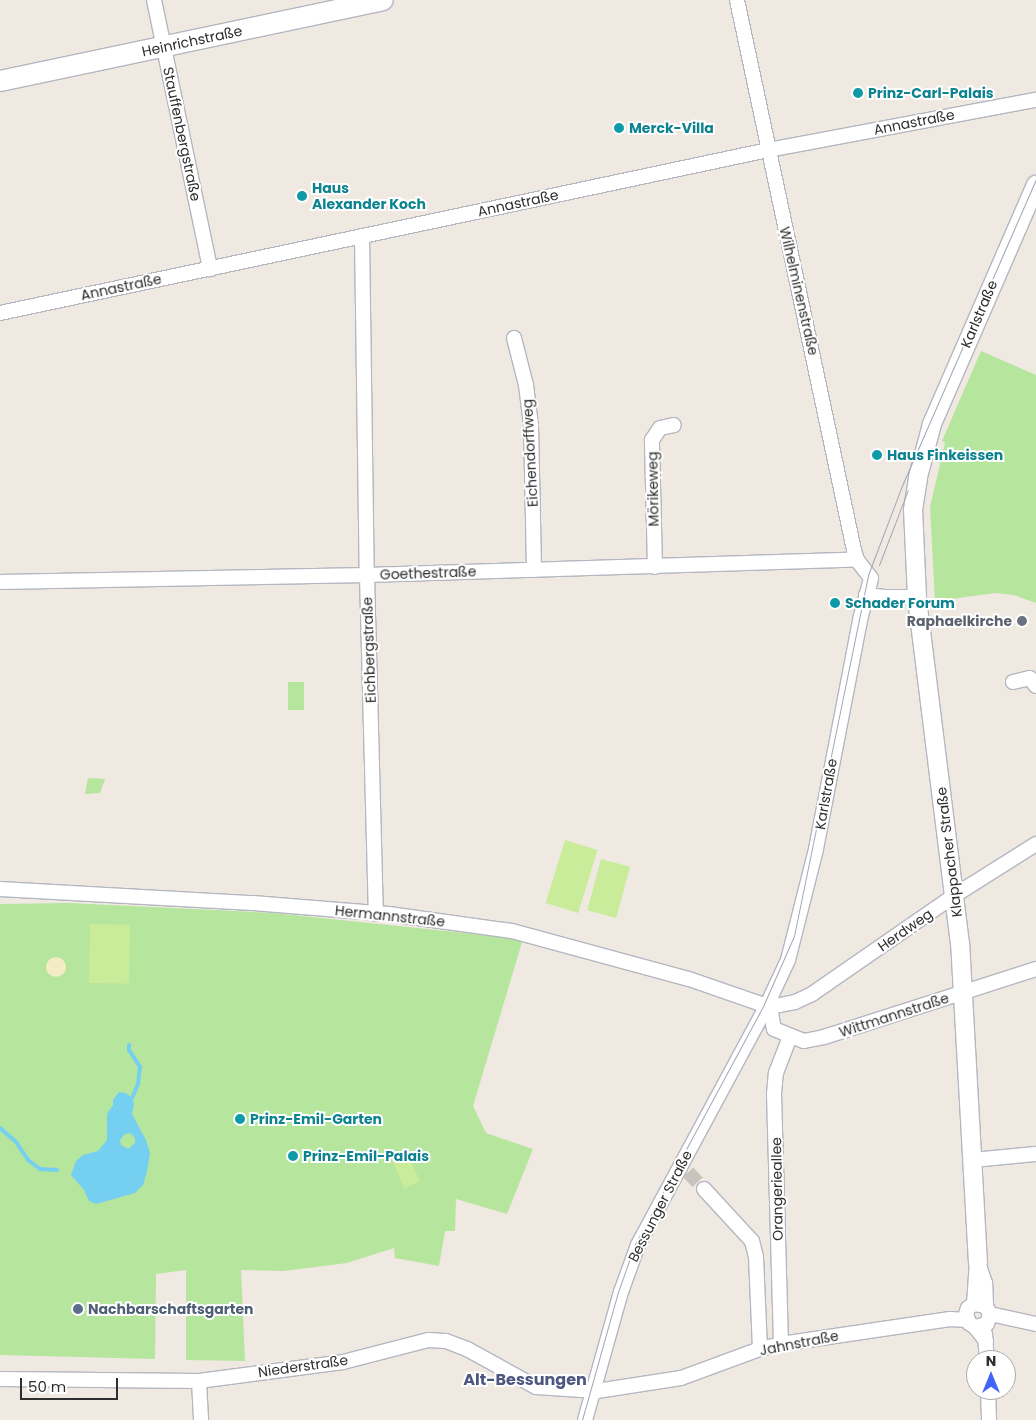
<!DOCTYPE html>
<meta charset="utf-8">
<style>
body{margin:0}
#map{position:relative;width:1036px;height:1420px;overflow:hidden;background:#efe9e1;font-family:Poppins,sans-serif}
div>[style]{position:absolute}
.green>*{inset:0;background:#b6e59e;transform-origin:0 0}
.sand>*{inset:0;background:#f3ecc5}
.round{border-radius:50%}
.pitch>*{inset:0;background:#c9ec9a;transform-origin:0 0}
.water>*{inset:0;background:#75cff0}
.stream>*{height:4px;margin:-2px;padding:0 2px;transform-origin:2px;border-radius:2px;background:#75cff0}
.minor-tunnel>*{height:14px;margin-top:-7px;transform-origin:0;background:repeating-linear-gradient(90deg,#c8c4bd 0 14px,transparent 0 21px)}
.roads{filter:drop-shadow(1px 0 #b4b7c1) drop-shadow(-1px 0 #b4b7c1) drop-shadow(0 1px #b4b7c1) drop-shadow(0 -1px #b4b7c1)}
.minor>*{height:14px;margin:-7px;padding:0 7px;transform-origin:7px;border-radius:7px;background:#fff}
.tertiary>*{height:18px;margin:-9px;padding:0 9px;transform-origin:9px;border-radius:9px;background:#fff}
.secondary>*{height:20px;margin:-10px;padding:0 10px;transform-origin:10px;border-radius:10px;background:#fff}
.tram>*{height:1px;margin:-0.5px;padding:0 0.5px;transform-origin:0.5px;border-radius:0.5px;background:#a3a6b8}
.dots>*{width:14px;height:14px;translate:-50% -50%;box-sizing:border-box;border:2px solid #fff;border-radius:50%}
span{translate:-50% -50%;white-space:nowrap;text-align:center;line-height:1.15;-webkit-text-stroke:4px #fff;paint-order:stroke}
.street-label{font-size:14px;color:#2e2e2e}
.culture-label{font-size:14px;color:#0d838f;font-weight:700}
.left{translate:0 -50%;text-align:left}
.worship-label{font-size:14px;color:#5b616d;font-weight:700}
.right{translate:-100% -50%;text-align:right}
.service-label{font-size:14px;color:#4e5e75;font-weight:700}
.quarter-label{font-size:16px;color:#4d5680;font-weight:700}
.north{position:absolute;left:966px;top:1350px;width:50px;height:50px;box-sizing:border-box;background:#fff;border:1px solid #ababab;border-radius:50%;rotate:0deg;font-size:14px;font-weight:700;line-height:20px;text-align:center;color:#2e2e2e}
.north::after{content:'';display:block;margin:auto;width:18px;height:22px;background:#4264fb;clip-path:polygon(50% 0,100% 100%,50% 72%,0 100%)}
.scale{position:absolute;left:20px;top:1378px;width:98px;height:22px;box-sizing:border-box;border:2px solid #2e2e2e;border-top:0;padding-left:6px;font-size:15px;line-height:18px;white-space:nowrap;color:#2e2e2e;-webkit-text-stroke:4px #fff;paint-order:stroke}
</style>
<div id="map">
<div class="green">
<div style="clip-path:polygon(981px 351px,1036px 375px,1036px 603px,1014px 595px,996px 593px,935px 601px,930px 507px,945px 443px,942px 441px)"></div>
<div style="left:288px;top:682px;width:16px;height:28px"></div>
<div style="clip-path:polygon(88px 778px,105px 779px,100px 793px,85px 794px)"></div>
<div style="clip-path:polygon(69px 903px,274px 913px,523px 939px,473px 1106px,486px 1133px,533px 1149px,507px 1214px,456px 1199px,455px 1231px,445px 1231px,439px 1266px,395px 1258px,394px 1248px,347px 1263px,283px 1271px,241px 1270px,245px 1361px,186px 1360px,186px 1270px,156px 1274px,155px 1359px,0 1355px,0 904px)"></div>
</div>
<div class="sand">
<div class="round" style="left:46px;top:957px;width:20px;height:20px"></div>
</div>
<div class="pitch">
<div style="left:565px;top:840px;width:34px;height:66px;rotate:17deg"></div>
<div style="left:601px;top:859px;width:30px;height:53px;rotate:15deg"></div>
<div style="left:90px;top:924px;width:40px;height:59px;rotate:1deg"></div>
<div style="left:407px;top:1152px;width:32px;height:17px;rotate:66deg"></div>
</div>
<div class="water">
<div style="clip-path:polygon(evenodd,119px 1092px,126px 1093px,132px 1098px,134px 1104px,132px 1114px,146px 1140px,150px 1153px,147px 1172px,143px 1185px,135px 1193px,96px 1204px,89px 1201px,84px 1190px,71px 1175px,76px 1161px,83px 1155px,98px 1151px,107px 1140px,107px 1114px,113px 1105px,113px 1100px,119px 1092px,130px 1133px,135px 1138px,135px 1143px,128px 1149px,121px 1145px,120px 1140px,125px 1134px,130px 1133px)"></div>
</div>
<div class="stream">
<div style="left:129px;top:1045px;width:5px;rotate:90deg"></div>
<div style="left:129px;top:1050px;width:20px;rotate:57deg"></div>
<div style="left:140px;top:1067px;width:17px;rotate:97deg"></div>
<div style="left:138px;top:1084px;width:15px;rotate:113deg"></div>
<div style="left:0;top:1128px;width:21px;rotate:41deg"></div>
<div style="left:16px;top:1142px;width:22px;rotate:56deg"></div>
<div style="left:28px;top:1160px;width:15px;rotate:37deg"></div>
<div style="left:40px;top:1169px;width:17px;rotate:3deg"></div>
</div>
<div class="minor-tunnel">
<div style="left:688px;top:1172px;width:23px;rotate:47deg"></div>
</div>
<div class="roads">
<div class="minor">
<div style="left:154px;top:0;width:275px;rotate:78.2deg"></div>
<div style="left:362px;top:236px;width:339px;rotate:89.2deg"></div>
<div style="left:367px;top:575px;width:339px;rotate:88.5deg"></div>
<div style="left:0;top:313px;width:785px;rotate:-11.98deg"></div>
<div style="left:768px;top:150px;width:273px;rotate:-10.6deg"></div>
<div style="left:514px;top:338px;width:49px;rotate:75.7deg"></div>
<div style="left:526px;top:385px;width:40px;rotate:82.9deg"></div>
<div style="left:531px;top:425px;width:145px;rotate:88.8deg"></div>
<div style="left:655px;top:567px;width:127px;rotate:-91.4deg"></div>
<div style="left:652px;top:440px;width:14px;rotate:-56deg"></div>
<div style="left:660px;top:428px;width:14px;rotate:-12deg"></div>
<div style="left:0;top:582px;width:367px;rotate:-1.1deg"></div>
<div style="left:367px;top:575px;width:490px;rotate:-1.8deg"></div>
<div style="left:866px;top:595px;width:19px;rotate:6deg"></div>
<div style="left:885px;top:597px;width:32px"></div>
<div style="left:1013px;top:682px;width:17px;rotate:-13deg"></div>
<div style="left:1030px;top:678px;width:10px;rotate:53deg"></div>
<div style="left:0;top:889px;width:253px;rotate:3.2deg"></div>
<div style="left:253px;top:903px;width:136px;rotate:4.6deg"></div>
<div style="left:389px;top:914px;width:124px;rotate:7.9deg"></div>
<div style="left:512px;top:931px;width:183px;rotate:15.2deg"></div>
<div style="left:689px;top:979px;width:86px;rotate:19.1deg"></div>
<div style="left:770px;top:1007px;width:25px;rotate:-11deg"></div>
<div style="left:795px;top:1002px;width:19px;rotate:-25deg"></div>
<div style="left:812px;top:994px;width:174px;rotate:-34.7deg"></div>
<div style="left:955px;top:895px;width:96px;rotate:-32.2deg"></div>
<div style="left:770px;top:1007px;width:22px;rotate:80deg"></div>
<div style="left:774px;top:1029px;width:32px;rotate:22deg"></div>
<div style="left:804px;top:1041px;width:20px;rotate:-11deg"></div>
<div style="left:824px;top:1037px;width:223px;rotate:-17.8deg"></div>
<div style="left:972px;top:1160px;width:64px;rotate:-5.4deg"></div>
<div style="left:704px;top:1189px;width:71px;rotate:47.3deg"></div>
<div style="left:752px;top:1241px;width:16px;rotate:76deg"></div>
<div style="left:756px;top:1257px;width:92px;rotate:87.5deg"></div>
<div style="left:974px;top:1304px;width:39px;rotate:-86deg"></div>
<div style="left:990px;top:1314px;width:47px;rotate:12.3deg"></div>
<div style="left:975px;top:1327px;width:12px;rotate:-14deg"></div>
<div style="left:987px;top:1324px;width:10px;rotate:-73deg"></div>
<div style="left:990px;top:1314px;width:9px;rotate:-117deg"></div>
<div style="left:986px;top:1306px;width:23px;rotate:-92deg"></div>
<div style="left:985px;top:1283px;width:21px;rotate:-109deg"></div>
<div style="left:985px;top:1334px;width:26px;rotate:86deg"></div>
<div style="left:986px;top:1341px;width:18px;rotate:-128deg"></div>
<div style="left:975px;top:1327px;width:7px;rotate:-146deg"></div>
<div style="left:969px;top:1323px;width:9px;rotate:-108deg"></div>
<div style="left:966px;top:1314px;width:6px;rotate:-72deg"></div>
<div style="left:968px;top:1308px;width:7px;rotate:-34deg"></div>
<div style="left:974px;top:1304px;width:12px;rotate:9deg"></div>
<div style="left:781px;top:1344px;width:250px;rotate:-91.6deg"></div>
<div style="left:774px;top:1094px;width:21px;rotate:-85deg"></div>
<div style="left:776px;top:1073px;width:39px;rotate:-69deg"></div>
<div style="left:0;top:1379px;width:199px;rotate:0.6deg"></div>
<div style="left:199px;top:1381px;width:145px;rotate:-7.5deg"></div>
<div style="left:343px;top:1362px;width:88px;rotate:-14.5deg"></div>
<div style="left:428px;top:1340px;width:18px;rotate:3deg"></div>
<div style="left:446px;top:1341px;width:22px;rotate:21deg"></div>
<div style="left:467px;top:1349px;width:79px;rotate:28.8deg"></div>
<div style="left:536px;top:1387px;width:61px;rotate:3.8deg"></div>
<div style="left:597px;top:1391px;width:85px;rotate:-8.8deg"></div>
<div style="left:681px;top:1378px;width:84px;rotate:-20.2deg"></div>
<div style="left:760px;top:1349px;width:22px;rotate:-13deg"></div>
<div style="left:781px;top:1344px;width:171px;rotate:-8.4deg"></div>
<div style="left:950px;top:1319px;width:17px;rotate:3deg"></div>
<div style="left:199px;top:1381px;width:39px;rotate:87deg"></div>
<div style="left:988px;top:1390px;width:30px;rotate:88deg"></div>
<div style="left:585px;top:1420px;width:133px;rotate:-74.3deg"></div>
<div style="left:621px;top:1292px;width:50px;rotate:-70.1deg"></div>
<div style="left:638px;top:1245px;width:272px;rotate:-61.7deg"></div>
<div style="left:767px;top:1005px;width:50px;rotate:-65deg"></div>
<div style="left:788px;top:960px;width:114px;rotate:-75.8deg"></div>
<div style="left:816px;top:849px;width:237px;rotate:-79.1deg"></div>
<div style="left:861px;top:616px;width:39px;rotate:-75deg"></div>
<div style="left:871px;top:578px;width:23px;rotate:-128deg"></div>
<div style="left:857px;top:560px;width:10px;rotate:-107deg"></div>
<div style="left:854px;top:550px;width:562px;rotate:-102.01deg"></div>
</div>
<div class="tertiary">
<div style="left:978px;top:1263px;width:320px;rotate:-93.2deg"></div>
<div style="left:960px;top:944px;width:350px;rotate:-97.1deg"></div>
<div style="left:917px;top:597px;width:87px;rotate:-92.6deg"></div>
<div style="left:913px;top:510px;width:33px;rotate:-81deg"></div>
<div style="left:918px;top:477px;width:55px;rotate:-75.2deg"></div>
<div style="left:932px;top:424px;width:261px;rotate:-66.5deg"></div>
</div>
<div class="secondary">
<div style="left:0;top:81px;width:391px;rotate:-11.9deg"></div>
</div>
</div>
<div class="tram">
<div style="left:879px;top:565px;width:80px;rotate:-68.9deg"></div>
<div style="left:582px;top:1420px;width:133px;rotate:-74.3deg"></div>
<div style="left:618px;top:1292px;width:51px;rotate:-70.5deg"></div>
<div style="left:635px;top:1244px;width:272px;rotate:-61.7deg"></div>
<div style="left:764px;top:1004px;width:74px;rotate:-66.2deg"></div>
<div style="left:794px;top:936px;width:369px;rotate:-78.4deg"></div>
<div style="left:868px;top:575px;width:93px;rotate:-69.2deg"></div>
<div style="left:901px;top:488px;width:337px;rotate:-66.4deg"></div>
</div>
<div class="dots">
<div style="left:858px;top:93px;background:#0f9aa8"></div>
<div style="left:619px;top:128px;background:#0f9aa8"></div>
<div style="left:302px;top:196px;background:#0f9aa8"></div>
<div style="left:877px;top:455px;background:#0f9aa8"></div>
<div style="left:835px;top:603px;background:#0f9aa8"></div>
<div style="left:1022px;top:621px;background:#6b7280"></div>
<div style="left:240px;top:1119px;background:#0f9aa8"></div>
<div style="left:293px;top:1156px;background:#0f9aa8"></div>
<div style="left:78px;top:1309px;background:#5c6f8a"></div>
</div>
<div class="street-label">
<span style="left:192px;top:41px;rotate:-12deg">Heinrichstraße</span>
<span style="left:914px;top:122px;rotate:-11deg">Annastraße</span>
<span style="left:182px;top:134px;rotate:78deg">Stauffenbergstraße</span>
<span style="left:518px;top:203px;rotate:-12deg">Annastraße</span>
<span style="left:121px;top:287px;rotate:-12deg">Annastraße</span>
<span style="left:799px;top:291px;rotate:77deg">Wilhelminenstraße</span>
<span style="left:979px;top:314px;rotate:-67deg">Karlstraße</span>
<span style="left:530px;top:453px;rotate:-93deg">Eichendorffweg</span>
<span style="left:653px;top:489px;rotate:-91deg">Mörikeweg</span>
<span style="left:428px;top:573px;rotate:-2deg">Goethestraße</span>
<span style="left:369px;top:650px;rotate:-92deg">Eichbergstraße</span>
<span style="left:826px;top:794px;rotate:-80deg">Karlstraße</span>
<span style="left:949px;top:852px;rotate:-97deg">Klappacher Straße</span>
<span style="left:390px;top:916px;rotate:6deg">Hermannstraße</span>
<span style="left:905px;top:930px;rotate:-35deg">Herdweg</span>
<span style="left:894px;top:1015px;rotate:-18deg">Wittmannstraße</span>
<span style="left:777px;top:1189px;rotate:-91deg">Orangerieallee</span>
<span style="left:660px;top:1206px;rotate:-63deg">Bessunger Straße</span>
<span style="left:799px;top:1343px;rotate:-11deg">Jahnstraße</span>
<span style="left:303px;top:1366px;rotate:-8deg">Niederstraße</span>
</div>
<div class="culture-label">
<span class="left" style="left:868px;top:93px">Prinz-Carl-Palais</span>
<span class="left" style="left:629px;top:128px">Merck-Villa</span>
<span class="left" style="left:312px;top:196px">Haus<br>Alexander Koch</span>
<span class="left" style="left:887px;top:455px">Haus Finkeissen</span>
<span class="left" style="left:845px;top:603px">Schader Forum</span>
<span class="left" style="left:250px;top:1119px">Prinz-Emil-Garten</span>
<span class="left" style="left:303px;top:1156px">Prinz-Emil-Palais</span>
</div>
<div class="worship-label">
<span class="right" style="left:1012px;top:621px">Raphaelkirche</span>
</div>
<div class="service-label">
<span class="left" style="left:88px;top:1309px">Nachbarschaftsgarten</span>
</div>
<div class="quarter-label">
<span style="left:525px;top:1380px">Alt-Bessungen</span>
</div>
<div class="north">N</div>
<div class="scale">50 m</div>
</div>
